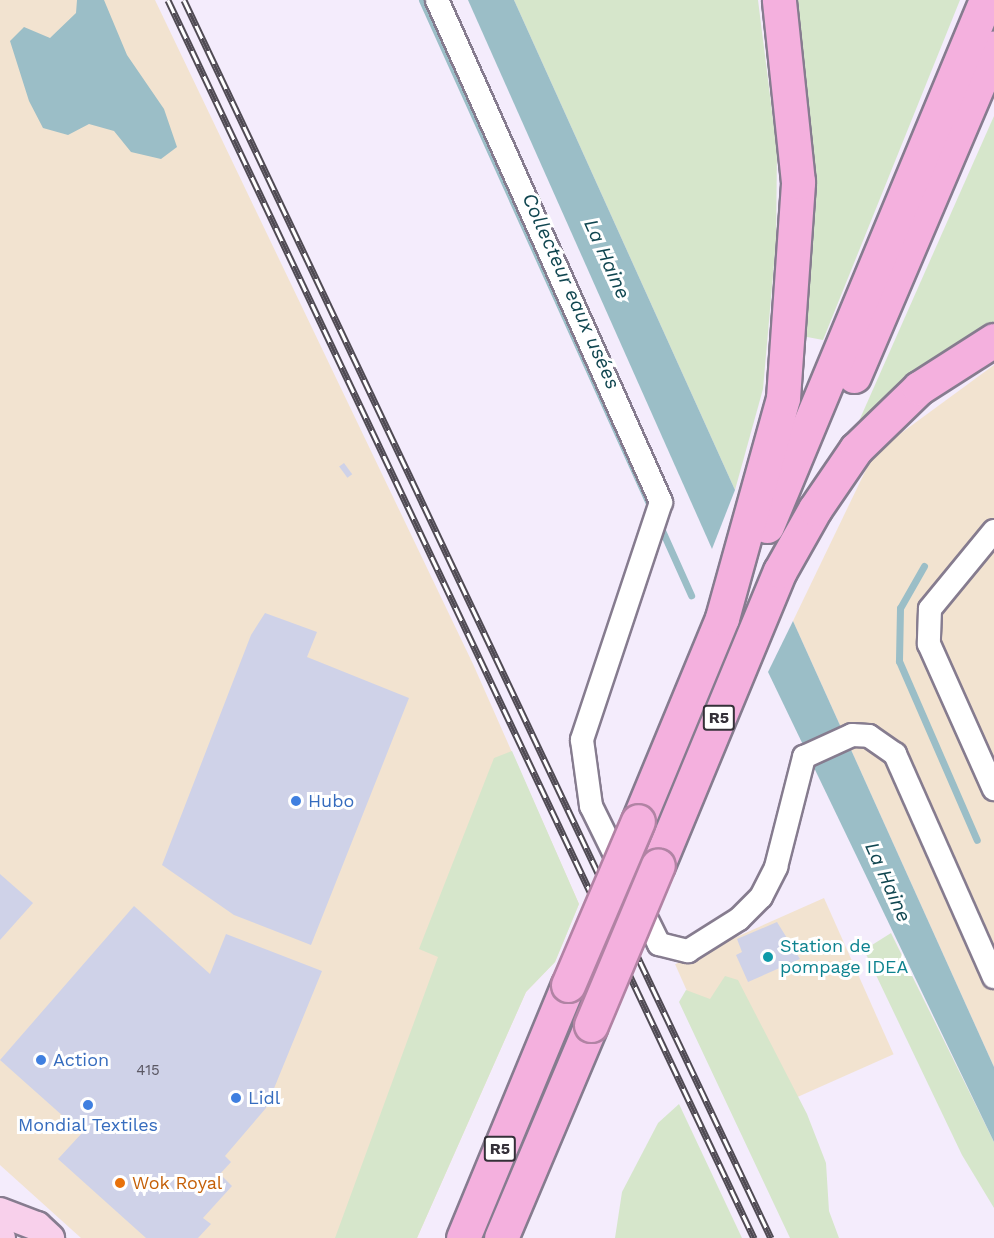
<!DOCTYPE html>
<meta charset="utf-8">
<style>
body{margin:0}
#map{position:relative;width:994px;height:1238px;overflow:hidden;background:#f4ecfc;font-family:"Work Sans",sans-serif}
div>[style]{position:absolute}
.industrial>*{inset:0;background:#f2e3d0;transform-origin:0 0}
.green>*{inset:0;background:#d6e6cb}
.water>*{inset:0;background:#9bbec7}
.stream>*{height:7px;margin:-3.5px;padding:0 3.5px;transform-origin:3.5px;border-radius:3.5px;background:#9bbec7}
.building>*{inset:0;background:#cfd2e8;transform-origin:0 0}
.roads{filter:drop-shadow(2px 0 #867c8f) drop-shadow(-2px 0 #867c8f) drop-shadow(0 2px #867c8f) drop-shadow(0 -2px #867c8f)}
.minor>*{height:22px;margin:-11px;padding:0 11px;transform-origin:11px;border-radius:11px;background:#fff}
.major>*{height:28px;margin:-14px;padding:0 14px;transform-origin:14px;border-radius:14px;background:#f8d0eb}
.highway>*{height:33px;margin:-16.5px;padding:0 16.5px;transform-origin:16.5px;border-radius:16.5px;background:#f4b0de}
.rail>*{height:7px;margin-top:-3.5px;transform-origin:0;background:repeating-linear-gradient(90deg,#fff 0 14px,#504b54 0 28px);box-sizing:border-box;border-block:2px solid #504b54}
.bridges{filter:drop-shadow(2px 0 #b183a4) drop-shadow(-2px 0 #b183a4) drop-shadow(0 2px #b183a4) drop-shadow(0 -2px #b183a4)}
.highway-bridge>*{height:33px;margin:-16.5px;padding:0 16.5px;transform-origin:16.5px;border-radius:16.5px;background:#f4b0de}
.dots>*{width:16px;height:16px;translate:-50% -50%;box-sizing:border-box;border:3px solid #fff;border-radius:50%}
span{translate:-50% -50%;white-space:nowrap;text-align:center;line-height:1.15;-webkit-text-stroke:6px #fff;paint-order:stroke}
.number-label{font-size:15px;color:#5b5864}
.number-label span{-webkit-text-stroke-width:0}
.shield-label span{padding:2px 4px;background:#fff;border:2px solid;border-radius:4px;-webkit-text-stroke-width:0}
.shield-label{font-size:16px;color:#343038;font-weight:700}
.shop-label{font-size:18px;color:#366cbe}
.left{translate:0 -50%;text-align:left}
.culture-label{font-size:18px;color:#0d838f}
.food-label{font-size:18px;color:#c56008}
.water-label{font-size:20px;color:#104650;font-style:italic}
</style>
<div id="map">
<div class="industrial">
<div style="clip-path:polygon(0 0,155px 0,473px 664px,579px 904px,555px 962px,526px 992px,417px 1238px,81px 1238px,0 1165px)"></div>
<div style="clip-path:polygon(994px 365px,994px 1067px,793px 621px,874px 453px)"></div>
<div style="left:824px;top:898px;width:171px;height:163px;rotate:66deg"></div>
</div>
<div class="green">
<div style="clip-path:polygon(514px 0,758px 0,777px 151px,776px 241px,763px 389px,735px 490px)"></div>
<div style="clip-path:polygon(794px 0,960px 0,823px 340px,802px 336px,813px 245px,814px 156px)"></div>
<div style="clip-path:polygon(994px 116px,994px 326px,870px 421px,859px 421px)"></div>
<div style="clip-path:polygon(512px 751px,579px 904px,555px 962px,526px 992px,417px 1238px,335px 1238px,438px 957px,419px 949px,494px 758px)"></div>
<div style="clip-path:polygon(891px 933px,994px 1142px,994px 1208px,962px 1155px,864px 950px)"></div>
<div style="clip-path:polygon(725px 976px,738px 980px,807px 1114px,826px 1163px,829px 1211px,839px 1238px,790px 1238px,679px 1002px,686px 990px,710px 999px)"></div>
<div style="clip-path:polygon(679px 1104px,742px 1238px,615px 1238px,622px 1192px,658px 1123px)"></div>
</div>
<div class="water">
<div style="clip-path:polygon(77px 0,104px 0,127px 55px,164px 109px,177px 147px,161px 159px,131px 152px,114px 131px,89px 124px,68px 135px,43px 128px,29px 101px,10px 41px,24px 27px,50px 38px,76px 13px)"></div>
<div style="clip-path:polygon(468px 0,514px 0,735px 490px,712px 549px)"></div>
<div style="clip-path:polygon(793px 621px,994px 1067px,994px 1142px,768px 672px)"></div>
</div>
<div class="stream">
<div style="left:422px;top:0;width:557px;rotate:65.73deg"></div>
<div style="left:660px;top:526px;width:76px;rotate:65.8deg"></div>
<div style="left:924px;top:566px;width:48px;rotate:119.7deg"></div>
<div style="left:900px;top:608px;width:53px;rotate:91.1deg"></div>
<div style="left:899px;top:661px;width:195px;rotate:66.5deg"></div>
</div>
<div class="building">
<div style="left:344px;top:463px;width:14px;height:6px;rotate:54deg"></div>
<div style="clip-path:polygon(265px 613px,317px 632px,307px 657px,409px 698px,311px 945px,234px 915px,162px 865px,251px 635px)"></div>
<div style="clip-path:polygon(0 874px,33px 903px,0 940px)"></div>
<div style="clip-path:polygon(134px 906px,210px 974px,226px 934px,322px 971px,266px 1108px,225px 1156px,231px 1162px,220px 1174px,232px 1186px,203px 1218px,211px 1224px,198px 1238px,146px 1238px,58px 1159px,82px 1133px,0 1060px)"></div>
<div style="clip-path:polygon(777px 922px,800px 959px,748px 982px,736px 955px,742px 952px,737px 939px)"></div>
</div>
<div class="roads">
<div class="minor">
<div style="left:437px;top:0;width:550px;rotate:65.95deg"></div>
<div style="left:661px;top:502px;width:251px;rotate:108.4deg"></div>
<div style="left:582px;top:740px;width:67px;rotate:82.2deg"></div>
<div style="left:591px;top:806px;width:154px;rotate:63.8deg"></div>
<div style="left:659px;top:944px;width:30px;rotate:14deg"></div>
<div style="left:688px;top:951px;width:60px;rotate:-32.1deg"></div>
<div style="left:739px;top:919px;width:31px;rotate:-45deg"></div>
<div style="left:761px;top:897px;width:34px;rotate:-63deg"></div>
<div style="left:776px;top:867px;width:114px;rotate:-75.7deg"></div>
<div style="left:804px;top:757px;width:53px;rotate:-24.6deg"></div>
<div style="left:852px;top:735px;width:17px;rotate:3deg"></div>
<div style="left:869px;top:736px;width:32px;rotate:35deg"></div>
<div style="left:895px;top:754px;width:244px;rotate:66.1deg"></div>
<div style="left:994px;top:531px;width:101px;rotate:129.4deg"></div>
<div style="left:930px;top:609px;width:35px;rotate:92deg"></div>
<div style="left:929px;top:644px;width:159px;rotate:65.9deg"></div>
</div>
<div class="major">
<div style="left:0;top:1212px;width:40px;rotate:21deg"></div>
<div style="left:37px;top:1226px;width:18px;rotate:43deg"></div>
<div style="left:0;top:1236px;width:2px;rotate:63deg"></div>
</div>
<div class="highway">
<div style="left:854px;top:376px;width:357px;rotate:-66.9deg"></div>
<div style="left:767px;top:526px;width:570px;rotate:-67.4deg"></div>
<div style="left:638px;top:821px;width:220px;rotate:-67.5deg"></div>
<div style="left:722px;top:618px;width:228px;rotate:-74.5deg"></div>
<div style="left:783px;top:398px;width:217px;rotate:-86deg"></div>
<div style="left:798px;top:182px;width:183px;rotate:-96deg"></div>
<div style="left:658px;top:865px;width:318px;rotate:-67.5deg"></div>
<div style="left:780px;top:571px;width:71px;rotate:-60.6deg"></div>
<div style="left:815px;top:509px;width:73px;rotate:-55.7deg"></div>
<div style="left:856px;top:449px;width:88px;rotate:-44.1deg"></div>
<div style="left:919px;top:388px;width:89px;rotate:-32.6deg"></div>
<div style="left:463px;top:1238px;width:274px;rotate:-67.5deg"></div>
<div style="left:501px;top:1238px;width:231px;rotate:-67.1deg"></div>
</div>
</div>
<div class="rail">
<div style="left:168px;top:0;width:1370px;rotate:64.67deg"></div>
<div style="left:184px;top:0;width:1370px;rotate:64.63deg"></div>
</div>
<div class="bridges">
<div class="highway-bridge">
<div style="left:568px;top:985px;width:178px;rotate:-66.9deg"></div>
<div style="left:591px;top:1025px;width:173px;rotate:-67.3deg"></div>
</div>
</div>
<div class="dots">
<div style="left:296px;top:801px;background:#3f7fe0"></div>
<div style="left:768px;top:957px;background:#0f9aa8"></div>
<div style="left:41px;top:1060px;background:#3f7fe0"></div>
<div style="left:236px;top:1098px;background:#3f7fe0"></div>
<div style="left:88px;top:1105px;background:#3f7fe0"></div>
<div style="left:120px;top:1183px;background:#e8710a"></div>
</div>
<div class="number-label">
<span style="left:148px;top:1071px">415</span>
</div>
<div class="shield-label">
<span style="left:719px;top:718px">R5</span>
<span style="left:500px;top:1149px">R5</span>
</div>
<div class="shop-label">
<span class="left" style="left:308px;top:801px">Hubo</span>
<span class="left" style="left:53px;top:1060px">Action</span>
<span class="left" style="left:248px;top:1098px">Lidl</span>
<span style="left:88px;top:1125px">Mondial Textiles</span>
</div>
<div class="culture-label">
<span class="left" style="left:780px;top:957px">Station de<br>pompage IDEA</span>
</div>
<div class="food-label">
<span class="left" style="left:132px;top:1183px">Wok Royal</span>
</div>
<div class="water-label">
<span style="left:607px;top:259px;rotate:66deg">La Haine</span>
<span style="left:571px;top:291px;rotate:66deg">Collecteur eaux usées</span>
<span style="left:888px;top:882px;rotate:66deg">La Haine</span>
</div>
</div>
